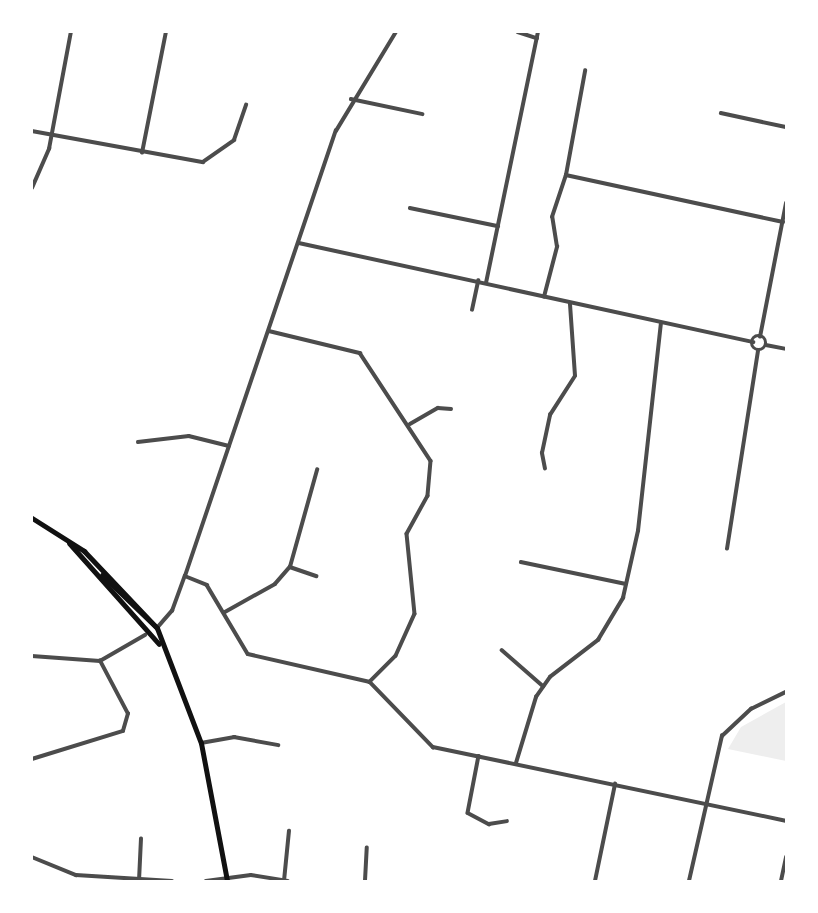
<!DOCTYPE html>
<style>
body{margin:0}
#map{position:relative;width:818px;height:913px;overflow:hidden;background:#fff;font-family:"Work Sans",sans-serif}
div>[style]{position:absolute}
.green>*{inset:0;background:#eee}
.minor>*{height:3.5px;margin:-1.75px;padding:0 1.75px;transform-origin:1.75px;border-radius:1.75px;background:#4c4c4c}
.minor>.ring{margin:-1.75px;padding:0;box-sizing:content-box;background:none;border:3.5px solid #4c4c4c;border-radius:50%}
.secondary>*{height:5px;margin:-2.5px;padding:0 2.5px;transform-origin:2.5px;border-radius:2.5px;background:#111}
span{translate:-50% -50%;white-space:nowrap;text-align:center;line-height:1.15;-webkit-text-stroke:7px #fff;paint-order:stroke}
.frame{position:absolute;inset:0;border:33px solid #fff;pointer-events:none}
</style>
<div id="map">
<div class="green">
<div style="clip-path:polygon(786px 702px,786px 761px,728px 749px,741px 727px)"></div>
</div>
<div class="minor">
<div style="left:518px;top:32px;width:20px;rotate:18deg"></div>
<div style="left:351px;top:99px;width:73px;rotate:11.9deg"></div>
<div style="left:721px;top:113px;width:66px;rotate:12.2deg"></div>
<div style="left:32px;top:131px;width:174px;rotate:10.3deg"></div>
<div style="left:203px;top:162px;width:38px;rotate:-35deg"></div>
<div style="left:234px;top:140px;width:37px;rotate:-71deg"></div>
<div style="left:142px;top:153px;width:123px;rotate:-78.8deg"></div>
<div style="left:566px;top:175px;width:106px;rotate:-79.6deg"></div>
<div style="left:32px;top:188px;width:43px;rotate:-66.4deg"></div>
<div style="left:49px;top:149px;width:119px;rotate:-79.4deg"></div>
<div style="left:410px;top:208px;width:90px;rotate:11.6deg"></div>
<div style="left:299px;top:243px;width:465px;rotate:12.3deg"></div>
<div style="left:486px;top:283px;width:256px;rotate:-78.3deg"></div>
<div style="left:544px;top:297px;width:52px;rotate:-75.4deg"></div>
<div style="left:557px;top:247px;width:30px;rotate:-99deg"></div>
<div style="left:552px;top:217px;width:44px;rotate:-71.6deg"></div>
<div style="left:566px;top:175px;width:222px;rotate:12.2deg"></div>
<div style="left:472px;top:310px;width:30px;rotate:-78deg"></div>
<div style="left:269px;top:331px;width:94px;rotate:13.6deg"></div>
<div style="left:360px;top:353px;width:129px;rotate:56.7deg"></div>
<div style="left:431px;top:461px;width:35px;rotate:95deg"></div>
<div style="left:428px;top:496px;width:43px;rotate:118.9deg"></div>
<div style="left:407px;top:534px;width:80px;rotate:84.3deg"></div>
<div style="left:415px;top:614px;width:46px;rotate:114.3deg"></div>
<div style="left:396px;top:656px;width:37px;rotate:135deg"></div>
<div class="ring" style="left:752px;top:336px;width:10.5px;height:10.5px"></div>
<div style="left:760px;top:337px;width:136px;rotate:-79deg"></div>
<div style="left:766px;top:345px;width:20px;rotate:11deg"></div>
<div style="left:410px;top:424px;width:32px;rotate:-30deg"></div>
<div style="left:438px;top:408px;width:13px;rotate:4deg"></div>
<div style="left:138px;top:442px;width:51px;rotate:-6.7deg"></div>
<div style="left:189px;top:436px;width:41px;rotate:14deg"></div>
<div style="left:545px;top:469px;width:16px;rotate:-101deg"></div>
<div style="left:542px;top:453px;width:39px;rotate:-78deg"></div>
<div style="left:550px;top:415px;width:46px;rotate:-57.3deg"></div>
<div style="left:575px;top:376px;width:72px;rotate:-94deg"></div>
<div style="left:727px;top:549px;width:201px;rotate:-81.1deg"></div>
<div style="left:521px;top:562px;width:107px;rotate:11.8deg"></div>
<div style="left:290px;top:567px;width:28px;rotate:19deg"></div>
<div style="left:185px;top:576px;width:24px;rotate:22deg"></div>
<div style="left:207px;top:585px;width:80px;rotate:59.3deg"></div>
<div style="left:248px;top:654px;width:125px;rotate:12.9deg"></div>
<div style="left:370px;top:682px;width:91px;rotate:45.9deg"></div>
<div style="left:433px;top:747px;width:361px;rotate:11.8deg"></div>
<div style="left:225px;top:612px;width:57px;rotate:-29.2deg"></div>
<div style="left:275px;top:584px;width:23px;rotate:-49deg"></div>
<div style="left:290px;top:567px;width:101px;rotate:-74.4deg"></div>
<div style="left:157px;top:628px;width:23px;rotate:-49deg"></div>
<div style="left:172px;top:611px;width:37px;rotate:-70deg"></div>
<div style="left:185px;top:576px;width:470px;rotate:-71.3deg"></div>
<div style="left:336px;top:131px;width:116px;rotate:-58.8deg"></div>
<div style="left:502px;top:650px;width:55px;rotate:41.3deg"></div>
<div style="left:32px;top:656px;width:68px;rotate:4.2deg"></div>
<div style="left:100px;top:661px;width:52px;rotate:-30deg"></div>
<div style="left:201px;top:743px;width:34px;rotate:-10deg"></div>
<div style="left:234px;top:737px;width:45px;rotate:10.3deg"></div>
<div style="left:479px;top:756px;width:58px;rotate:100.9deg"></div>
<div style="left:468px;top:813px;width:24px;rotate:28deg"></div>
<div style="left:489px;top:824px;width:18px;rotate:-9deg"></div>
<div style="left:32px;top:759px;width:95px;rotate:-17.1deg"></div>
<div style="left:123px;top:731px;width:18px;rotate:-74deg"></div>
<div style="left:128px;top:714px;width:60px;rotate:-117.8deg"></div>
<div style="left:516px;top:763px;width:69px;rotate:-73.1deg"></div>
<div style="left:536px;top:697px;width:24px;rotate:-55deg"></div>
<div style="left:550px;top:677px;width:61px;rotate:-37.6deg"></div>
<div style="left:598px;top:640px;width:49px;rotate:-59.2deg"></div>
<div style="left:623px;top:598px;width:69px;rotate:-77.4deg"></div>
<div style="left:638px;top:531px;width:208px;rotate:-83.7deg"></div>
<div style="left:32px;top:857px;width:48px;rotate:22.2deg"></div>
<div style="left:76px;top:875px;width:96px;rotate:3.6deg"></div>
<div style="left:139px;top:881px;width:42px;rotate:-87.3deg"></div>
<div style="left:206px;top:881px;width:45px;rotate:-7.6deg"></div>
<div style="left:251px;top:875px;width:37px;rotate:9deg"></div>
<div style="left:284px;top:881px;width:50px;rotate:-84.3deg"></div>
<div style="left:365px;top:881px;width:33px;rotate:-87deg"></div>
<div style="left:595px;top:881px;width:99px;rotate:-78.3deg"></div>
<div style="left:689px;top:881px;width:149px;rotate:-77.2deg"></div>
<div style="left:722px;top:736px;width:40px;rotate:-43deg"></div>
<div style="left:751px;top:709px;width:39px;rotate:-26deg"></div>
<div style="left:781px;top:881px;width:24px;rotate:-78deg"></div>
</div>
<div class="secondary">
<div style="left:32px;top:518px;width:62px;rotate:32.4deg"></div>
<div style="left:84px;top:551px;width:106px;rotate:46.5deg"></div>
<div style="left:157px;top:628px;width:123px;rotate:69.1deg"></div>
<div style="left:201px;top:743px;width:140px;rotate:79.3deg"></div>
<div style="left:69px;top:543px;width:135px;rotate:48.3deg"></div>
<div style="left:102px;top:575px;width:76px;rotate:43.9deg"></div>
</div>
<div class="frame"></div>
</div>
